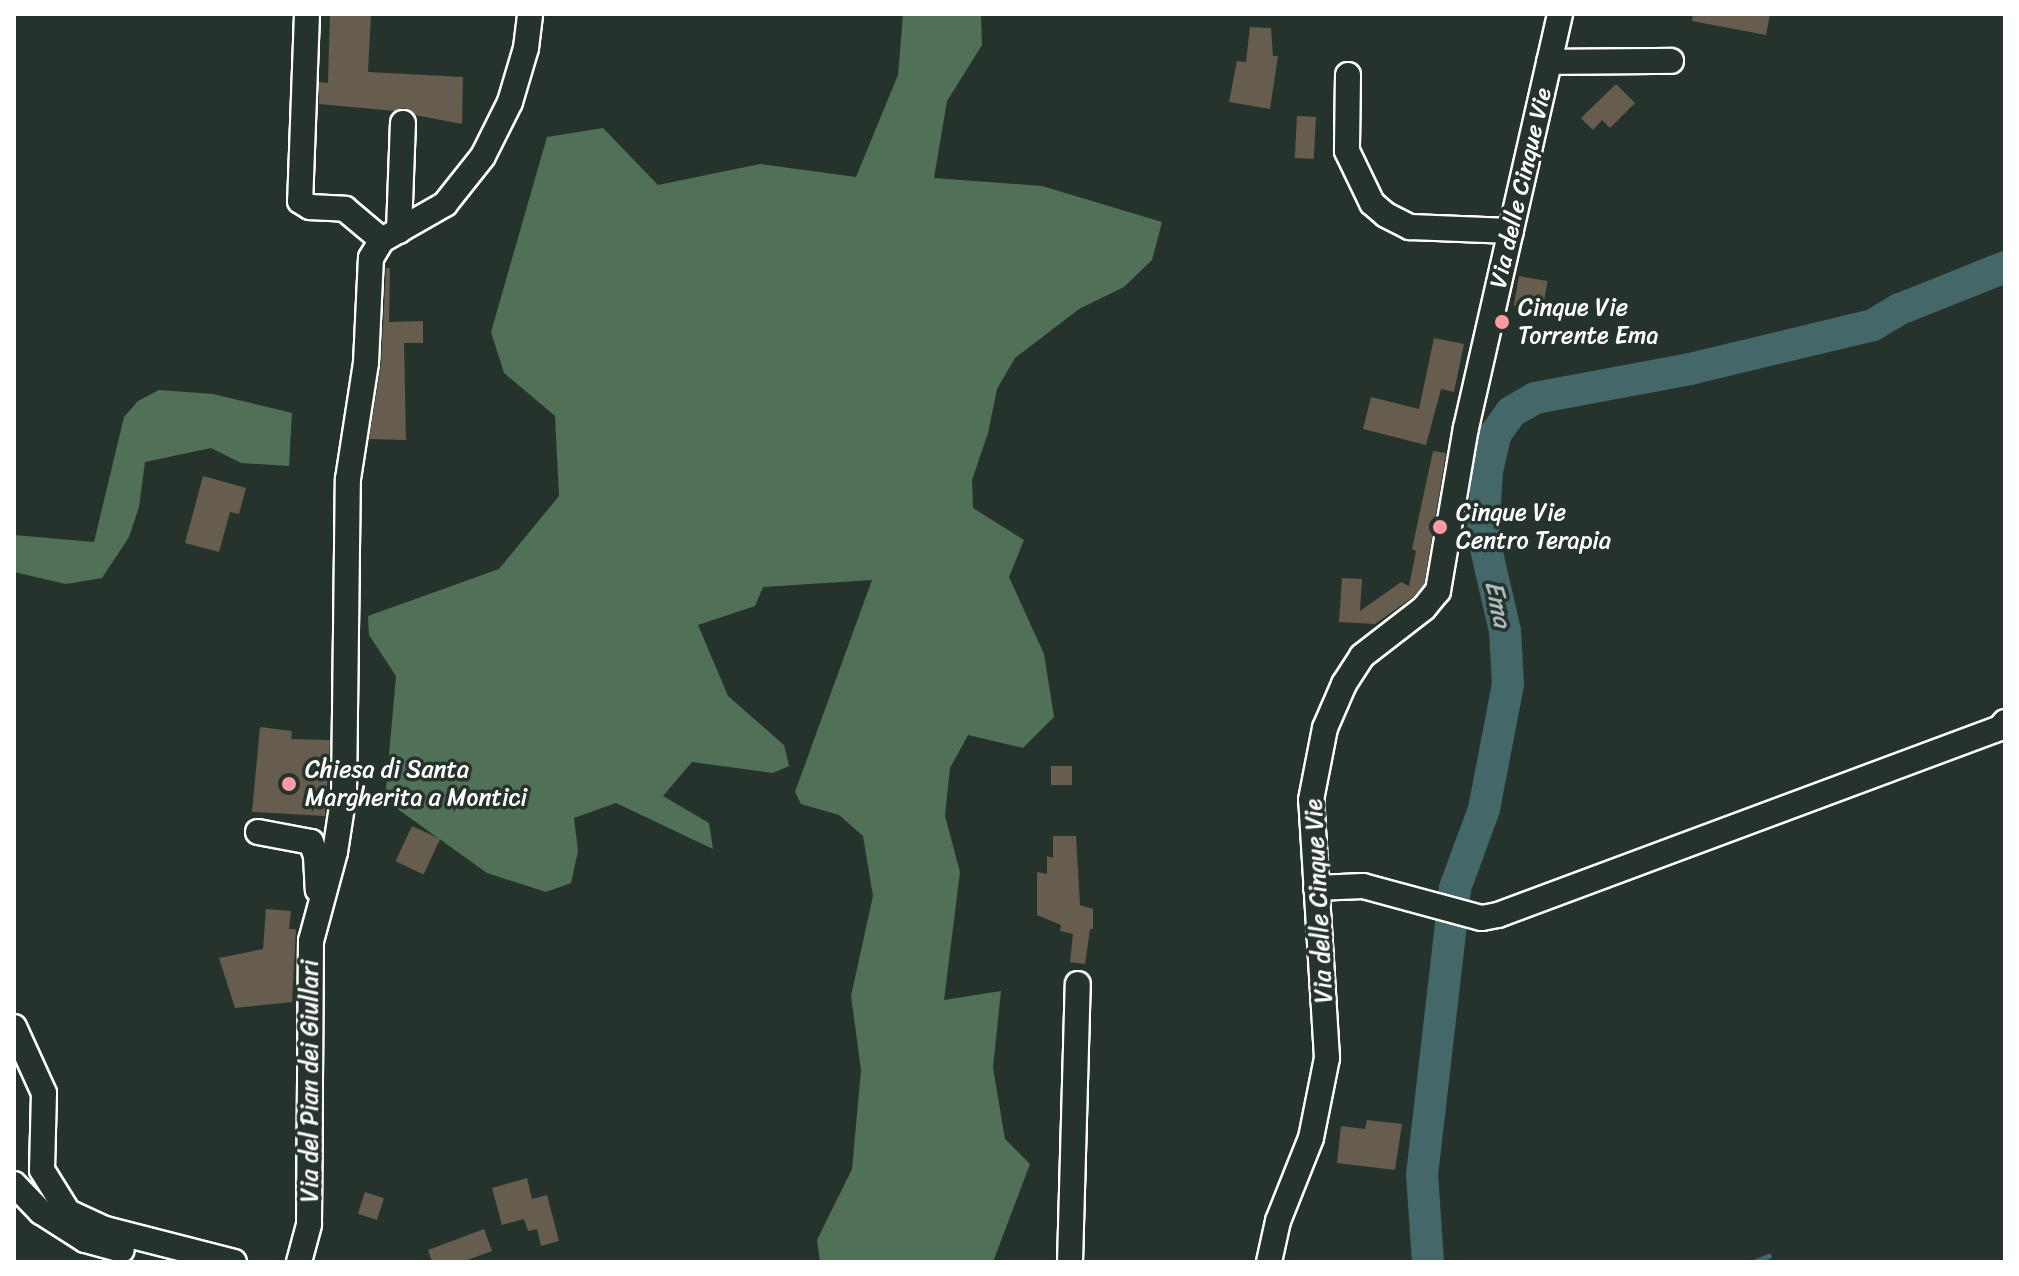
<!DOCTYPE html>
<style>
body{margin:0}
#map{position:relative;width:2019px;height:1276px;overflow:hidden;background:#26332d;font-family:Sriracha,sans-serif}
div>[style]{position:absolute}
.green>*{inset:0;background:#517058}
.stream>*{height:5px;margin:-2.5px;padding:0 2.5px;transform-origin:2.5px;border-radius:2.5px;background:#44686a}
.river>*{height:32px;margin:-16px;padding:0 16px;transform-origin:16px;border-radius:16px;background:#44686a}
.building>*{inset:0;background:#665d4f;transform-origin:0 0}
.roads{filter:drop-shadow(2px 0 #fff) drop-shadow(-2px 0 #fff) drop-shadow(0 2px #fff) drop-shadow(0 -2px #fff)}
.minor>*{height:24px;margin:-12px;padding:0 12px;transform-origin:12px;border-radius:12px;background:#26332d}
.dots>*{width:22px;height:22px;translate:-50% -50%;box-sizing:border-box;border:4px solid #26332d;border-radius:50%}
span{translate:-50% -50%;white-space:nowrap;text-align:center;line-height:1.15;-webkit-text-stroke:7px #26332d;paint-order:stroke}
.street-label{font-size:24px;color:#fff}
.poi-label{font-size:24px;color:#fff}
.left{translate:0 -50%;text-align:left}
.water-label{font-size:26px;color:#abbbbc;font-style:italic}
.frame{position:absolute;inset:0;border:16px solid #fff;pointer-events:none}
</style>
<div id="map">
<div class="green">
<div style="clip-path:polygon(903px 14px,981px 14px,982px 45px,947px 101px,934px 178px,1042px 186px,1162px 222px,1152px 260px,1124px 287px,1079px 309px,1015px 358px,997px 389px,988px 433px,972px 480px,973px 508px,1024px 540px,1009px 577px,1044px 654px,1054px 717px,1023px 748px,968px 735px,950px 768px,945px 816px,960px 872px,944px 1000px,1001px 991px,993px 1068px,1005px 1139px,1030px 1164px,993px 1262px,820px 1262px,817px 1240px,852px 1169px,861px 1070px,851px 996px,873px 896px,863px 836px,839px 815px,801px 804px,795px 792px,872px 580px,763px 587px,755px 606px,698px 625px,728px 696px,784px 745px,789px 766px,773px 773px,692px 762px,663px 796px,709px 823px,713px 849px,616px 803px,574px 818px,578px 851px,571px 883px,546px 892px,487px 873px,385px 800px,396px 676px,369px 635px,368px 616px,499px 569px,559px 496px,555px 416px,504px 373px,491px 332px,547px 137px,603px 128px,658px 185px,760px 164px,856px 177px,898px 75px)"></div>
<div style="clip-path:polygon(159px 390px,213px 394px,292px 413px,289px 466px,241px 463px,211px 448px,145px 462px,139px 507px,129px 537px,102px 578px,66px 584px,14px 572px,14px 535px,94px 542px,124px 417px,138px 401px)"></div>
</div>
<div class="stream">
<div style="left:1753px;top:1262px;width:17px;rotate:-21deg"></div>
</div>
<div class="river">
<div style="left:1428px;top:1262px;width:87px;rotate:-93.9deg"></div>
<div style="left:1422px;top:1175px;width:289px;rotate:-83.4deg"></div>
<div style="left:1455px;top:888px;width:84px;rotate:-69.8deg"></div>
<div style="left:1484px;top:809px;width:127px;rotate:-79.1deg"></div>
<div style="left:1508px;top:684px;width:53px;rotate:-93.2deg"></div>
<div style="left:1505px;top:631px;width:98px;rotate:-103deg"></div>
<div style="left:1483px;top:536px;width:65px;rotate:-86.5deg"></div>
<div style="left:1487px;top:471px;width:39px;rotate:-77deg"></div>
<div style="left:1496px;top:433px;width:26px;rotate:-54deg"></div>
<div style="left:1511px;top:412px;width:28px;rotate:-30deg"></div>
<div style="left:1535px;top:398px;width:158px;rotate:-10.6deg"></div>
<div style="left:1690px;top:369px;width:188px;rotate:-13.5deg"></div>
<div style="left:1873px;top:325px;width:31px;rotate:-31deg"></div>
<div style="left:1900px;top:309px;width:113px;rotate:-21.8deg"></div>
</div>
<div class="building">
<div style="clip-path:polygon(330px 14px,371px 14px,368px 72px,463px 77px,462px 124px,415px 115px,404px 108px,395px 111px,319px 104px,319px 82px,328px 83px)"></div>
<div style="clip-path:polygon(1693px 14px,1770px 14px,1766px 35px,1692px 21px)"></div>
<div style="clip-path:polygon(1250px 27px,1271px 28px,1273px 56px,1278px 56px,1270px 109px,1229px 102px,1237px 61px,1246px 62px)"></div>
<div style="clip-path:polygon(1616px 84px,1635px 103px,1610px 128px,1602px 120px,1593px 130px,1581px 118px)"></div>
<div style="left:1297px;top:116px;width:19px;height:42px;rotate:3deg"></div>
<div style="clip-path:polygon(386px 268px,390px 268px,389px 322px,423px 321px,423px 343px,404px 343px,406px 440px,369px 439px,381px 364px)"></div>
<div style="left:1519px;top:276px;width:29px;height:30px;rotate:10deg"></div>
<div style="clip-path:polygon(1434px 338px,1464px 344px,1454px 392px,1441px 389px,1426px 445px,1363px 429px,1371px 397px,1419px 409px)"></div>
<div style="clip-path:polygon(1433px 451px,1446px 453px,1424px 585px,1413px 597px,1375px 624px,1339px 622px,1342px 578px,1362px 579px,1360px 611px,1401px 582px,1409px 586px,1416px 551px,1412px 549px)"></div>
<div style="clip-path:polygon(203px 476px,246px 488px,239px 514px,230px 512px,219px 552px,185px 543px)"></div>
<div style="clip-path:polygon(260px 727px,292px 731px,291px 739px,330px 740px,325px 816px,252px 812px)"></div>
<div style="left:1051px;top:766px;width:21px;height:19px"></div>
<div style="left:412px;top:826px;width:31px;height:39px;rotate:25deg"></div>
<div style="clip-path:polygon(1053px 836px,1076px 836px,1080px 905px,1093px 909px,1093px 929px,1090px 929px,1085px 964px,1070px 962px,1073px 934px,1060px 931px,1061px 925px,1037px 915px,1037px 872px,1047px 874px,1047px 856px,1053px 858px)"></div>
<div style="clip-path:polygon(266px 909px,291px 911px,289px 929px,296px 929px,292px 1002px,235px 1008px,219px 958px,263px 949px)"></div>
<div style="clip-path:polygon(1367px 1120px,1402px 1124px,1395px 1170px,1337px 1163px,1341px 1126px,1365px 1129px)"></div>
<div style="clip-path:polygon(527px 1178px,532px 1199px,547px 1195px,559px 1241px,541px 1246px,537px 1229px,528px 1231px,524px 1219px,502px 1225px,492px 1188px)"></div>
<div style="left:365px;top:1192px;width:20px;height:23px;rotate:18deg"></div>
<div style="clip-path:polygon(484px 1229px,492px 1251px,462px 1262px,432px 1262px,428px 1250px)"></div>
</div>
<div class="roads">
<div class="minor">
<div style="left:307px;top:14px;width:187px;rotate:92.1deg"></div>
<div style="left:300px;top:201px;width:12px;rotate:31deg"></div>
<div style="left:310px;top:207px;width:35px;rotate:3deg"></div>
<div style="left:345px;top:209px;width:48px;rotate:40deg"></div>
<div style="left:1549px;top:62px;width:122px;rotate:-0.5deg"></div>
<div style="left:1348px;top:75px;width:76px;rotate:90.8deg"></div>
<div style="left:1347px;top:151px;width:58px;rotate:64.3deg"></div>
<div style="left:1372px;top:203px;width:18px;rotate:41deg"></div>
<div style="left:1386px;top:215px;width:27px;rotate:27deg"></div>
<div style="left:1410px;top:227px;width:101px;rotate:2.3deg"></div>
<div style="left:399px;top:231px;width:108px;rotate:-87.9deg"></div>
<div style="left:258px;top:832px;width:54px;rotate:10.7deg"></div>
<div style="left:311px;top:842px;width:15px;rotate:70deg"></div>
<div style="left:316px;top:856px;width:34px;rotate:87deg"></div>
<div style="left:1316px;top:888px;width:47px;rotate:-2.4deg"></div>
<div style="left:1363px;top:886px;width:123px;rotate:15.1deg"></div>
<div style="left:1482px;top:918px;width:16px;rotate:-11deg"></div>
<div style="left:1498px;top:915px;width:536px;rotate:-20.43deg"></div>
<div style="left:2000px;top:728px;width:8px;rotate:-50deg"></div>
<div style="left:14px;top:1027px;width:72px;rotate:65.6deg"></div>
<div style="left:44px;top:1093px;width:77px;rotate:91.5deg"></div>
<div style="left:42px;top:1170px;width:49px;rotate:58.2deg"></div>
<div style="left:68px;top:1212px;width:41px;rotate:24.7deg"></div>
<div style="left:105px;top:1229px;width:133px;rotate:14.3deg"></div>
<div style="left:14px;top:1184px;width:39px;rotate:46deg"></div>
<div style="left:41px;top:1212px;width:52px;rotate:32.5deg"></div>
<div style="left:85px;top:1240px;width:38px;rotate:15deg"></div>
<div style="left:299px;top:1262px;width:39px;rotate:-75deg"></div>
<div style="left:309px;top:1224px;width:283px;rotate:-89.6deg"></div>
<div style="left:311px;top:941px;width:92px;rotate:-74.9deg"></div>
<div style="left:335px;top:852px;width:59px;rotate:-81.2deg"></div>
<div style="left:344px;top:794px;width:315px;rotate:-89.3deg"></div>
<div style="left:348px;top:479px;width:117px;rotate:-81.2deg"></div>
<div style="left:366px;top:363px;width:105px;rotate:-87.3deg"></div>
<div style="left:371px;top:258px;width:21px;rotate:-59deg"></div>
<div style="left:382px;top:240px;width:73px;rotate:-29.7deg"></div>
<div style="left:445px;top:204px;width:61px;rotate:-51.6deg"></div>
<div style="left:483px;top:156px;width:60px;rotate:-63.4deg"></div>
<div style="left:510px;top:102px;width:56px;rotate:-73.5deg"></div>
<div style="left:526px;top:48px;width:34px;rotate:-83deg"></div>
<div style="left:1070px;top:1262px;width:278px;rotate:-88.4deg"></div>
<div style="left:1269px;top:1262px;width:42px;rotate:-77.6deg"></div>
<div style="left:1278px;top:1221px;width:89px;rotate:-68.3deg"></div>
<div style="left:1311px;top:1138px;width:82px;rotate:-78.7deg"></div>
<div style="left:1327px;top:1058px;width:258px;rotate:-93.5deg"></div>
<div style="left:1311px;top:800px;width:73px;rotate:-79deg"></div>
<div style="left:1325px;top:728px;width:48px;rotate:-66.6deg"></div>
<div style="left:1344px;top:684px;width:33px;rotate:-57deg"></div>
<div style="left:1362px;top:656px;width:78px;rotate:-37.7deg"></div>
<div style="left:1424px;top:608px;width:22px;rotate:-51deg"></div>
<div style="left:1438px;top:591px;width:165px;rotate:-80.3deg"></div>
<div style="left:1466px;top:428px;width:425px;rotate:-77.2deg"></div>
</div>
</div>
<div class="dots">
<div style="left:1502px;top:322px;background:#ff9aa2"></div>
<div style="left:1440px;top:527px;background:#ff9aa2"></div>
<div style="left:289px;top:784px;background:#ff9aa2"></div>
</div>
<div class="street-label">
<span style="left:1521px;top:188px;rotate:-77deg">Via delle Cinque Vie</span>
<span style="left:1319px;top:901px;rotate:-93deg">Via delle Cinque Vie</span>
<span style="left:310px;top:1081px;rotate:-90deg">Via del Pian dei Giullari</span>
</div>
<div class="poi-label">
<span class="left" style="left:1518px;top:322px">Cinque Vie<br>Torrente Ema</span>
<span class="left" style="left:1456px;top:527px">Cinque Vie<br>Centro Terapia</span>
<span class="left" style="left:305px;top:784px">Chiesa di Santa<br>Margherita a Montici</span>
</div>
<div class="water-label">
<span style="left:1498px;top:604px;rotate:78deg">Ema</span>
</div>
<div class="frame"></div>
</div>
